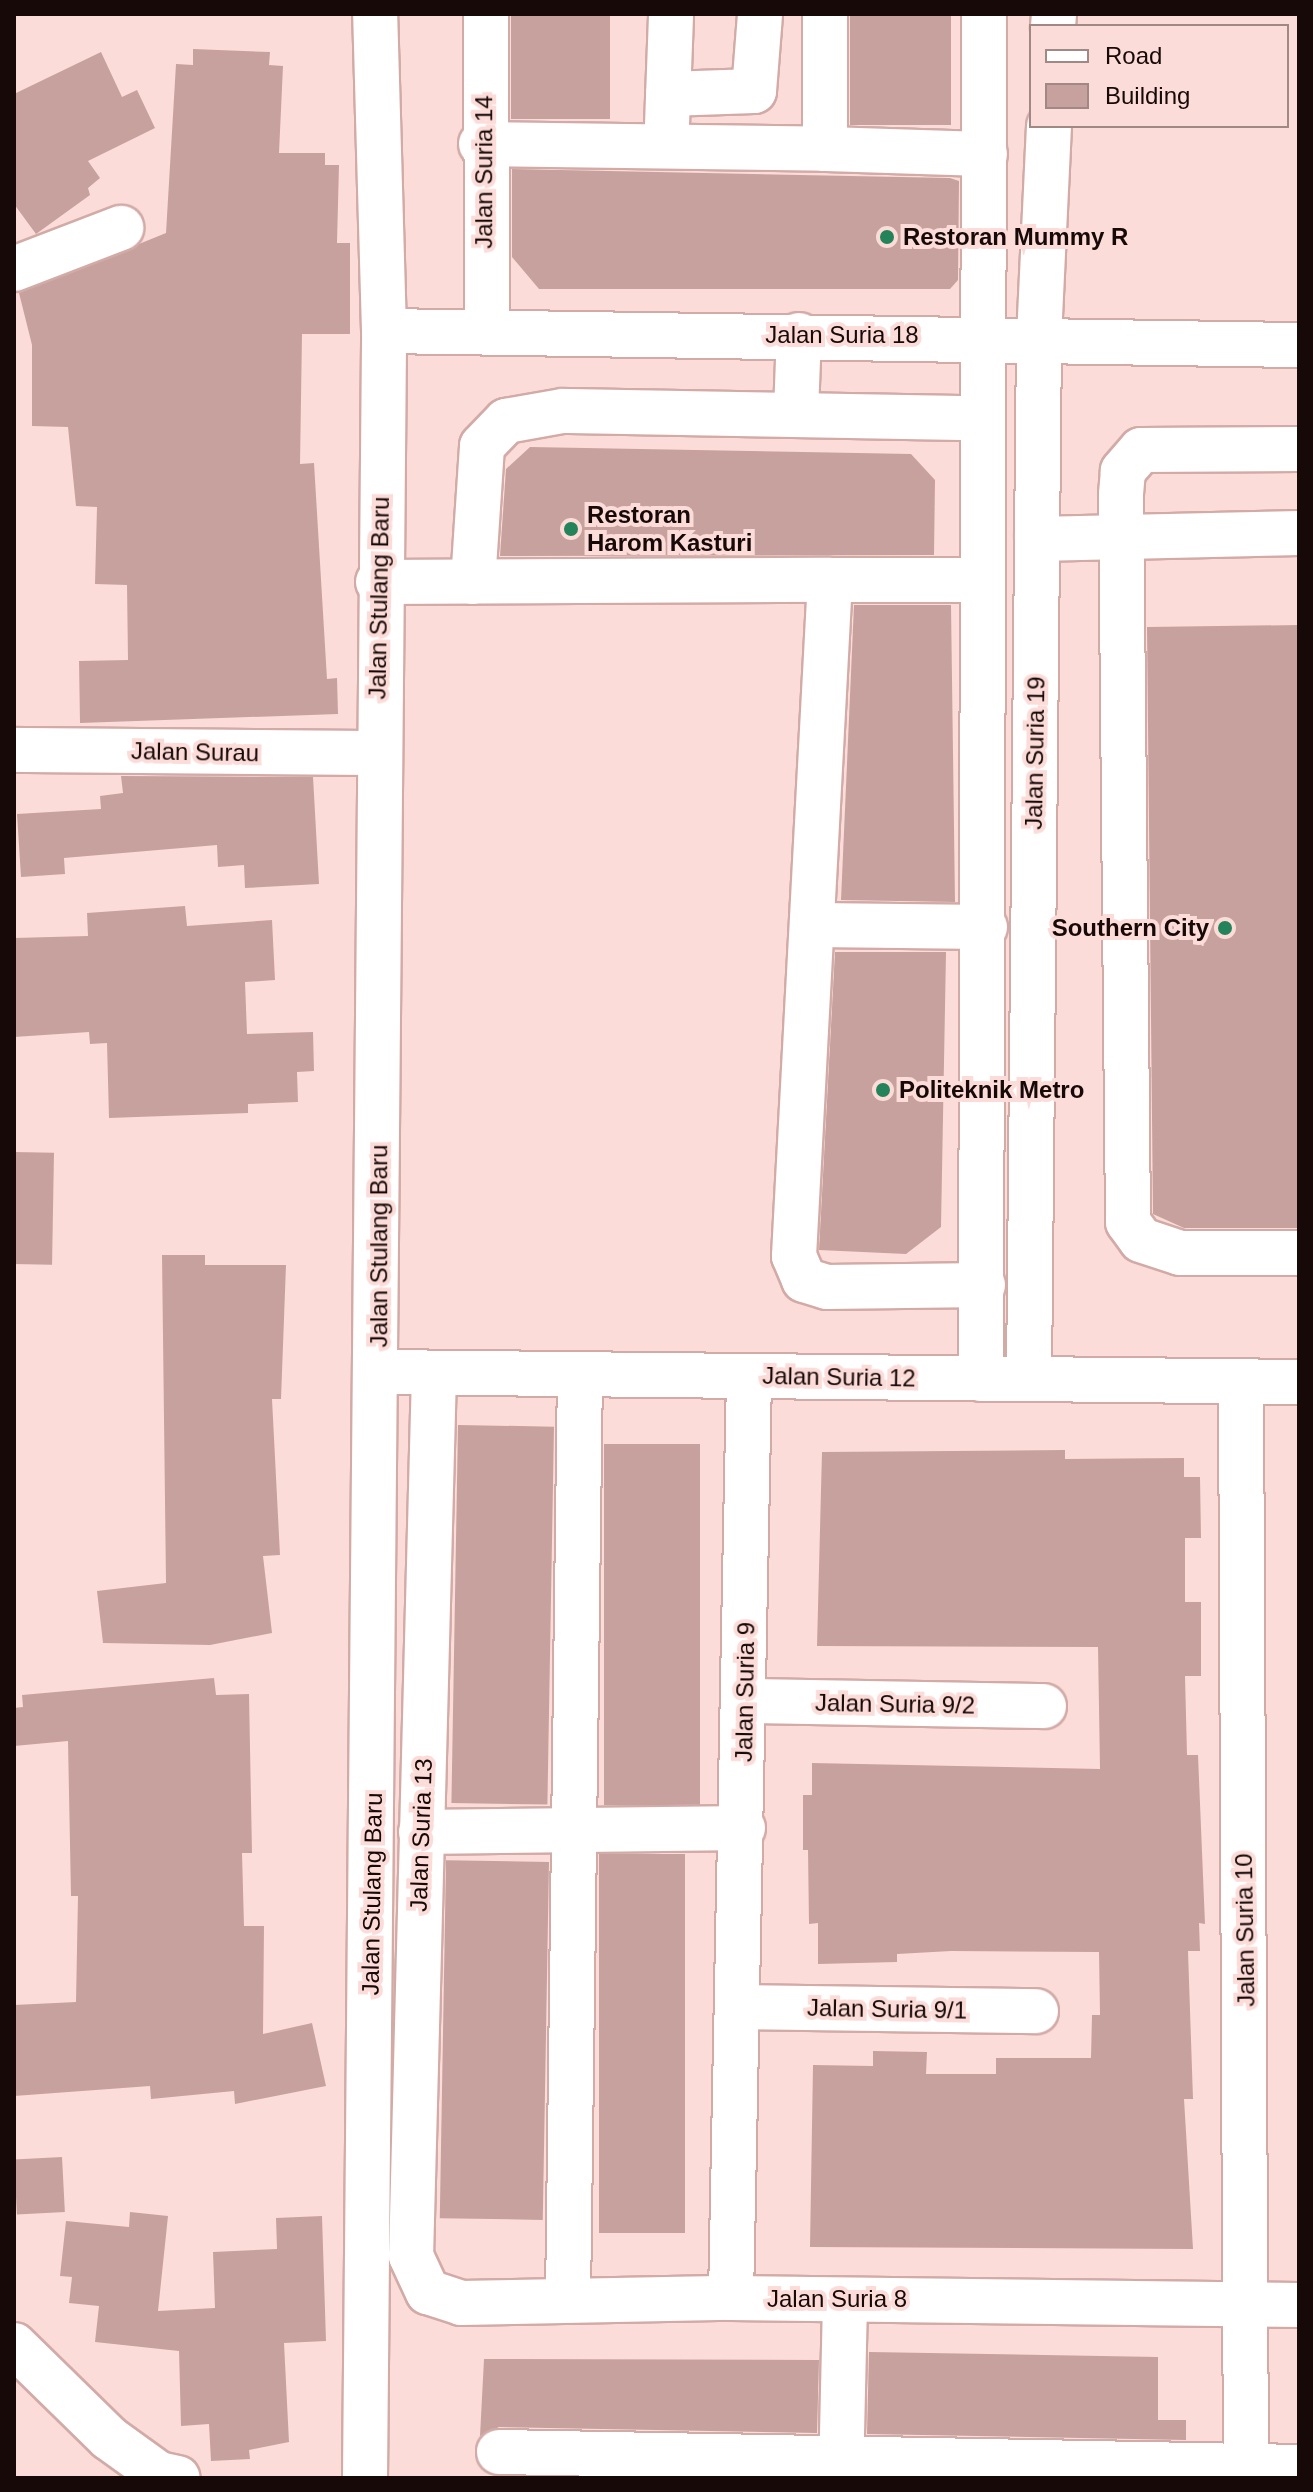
<!DOCTYPE html>
<style>
body{margin:0}
#map{position:relative;width:1313px;height:2492px;overflow:hidden;background:#fcdcd8;font-family:Arial,sans-serif}
div>[style]{position:absolute}
.building>*{inset:0;background:#c7a19d;transform-origin:0 0}
.roads{filter:drop-shadow(2px 0 #d2aba7) drop-shadow(-2px 0 #d2aba7) drop-shadow(0 2px #d2aba7) drop-shadow(0 -2px #d2aba7)}
.minor>*{height:44px;margin:-22px;padding:0 22px;transform-origin:22px;border-radius:22px;background:#fff}
.major>*{height:44px;margin:-22px;padding:0 22px;transform-origin:22px;border-radius:22px;background:#fff}
.dots>*{width:22px;height:22px;translate:-50% -50%;box-sizing:border-box;border:4px solid #fcdcd8;border-radius:50%}
span{translate:-50% -50%;white-space:nowrap;text-align:center;line-height:1.15;-webkit-text-stroke:8px #fcdcd8;paint-order:stroke}
.street-label{font-size:24px;color:#160908}
.poi-label{font-size:24px;color:#160908;font-weight:700}
.left{translate:0 -50%;text-align:left}
.right{translate:-100% -50%;text-align:right}
.frame{position:absolute;inset:0;border:16px solid #160908;pointer-events:none}
.legend{position:absolute;left:1029px;top:24px;width:260px;height:104px;box-sizing:border-box;background:#fcdcd8;border:2px solid #a08885;margin:0;padding:10px 14px;list-style:none;font-size:24px;color:#160908}
.legend li{display:flex;align-items:center;gap:16px;height:40px}
.legend b{width:40px;border:2px solid #a08885}
</style>
<div id="map">
<div class="building">
<div style="left:511px;top:14px;width:99px;height:105px"></div>
<div style="left:850px;top:14px;width:101px;height:111px"></div>
<div style="clip-path:polygon(193px 49px,270px 52px,269px 65px,283px 66px,279px 153px,325px 153px,325px 165px,339px 165px,337px 243px,350px 243px,350px 334px,302px 334px,300px 464px,314px 463px,327px 679px,337px 678px,338px 714px,80px 723px,79px 661px,128px 660px,127px 585px,95px 584px,97px 507px,76px 506px,68px 427px,32px 426px,32px 345px,19px 293px,166px 233px,176px 64px,193px 65px)"></div>
<div style="clip-path:polygon(101px 52px,122px 97px,137px 90px,155px 128px,88px 161px,100px 178px,88px 188px,90px 195px,36px 234px,14px 204px,14px 94px)"></div>
<div style="clip-path:polygon(512px 169px,950px 178px,959px 181px,958px 280px,950px 289px,539px 289px,512px 257px)"></div>
<div style="clip-path:polygon(530px 447px,911px 454px,935px 480px,934px 555px,500px 556px,506px 469px)"></div>
<div style="clip-path:polygon(854px 605px,951px 605px,955px 902px,841px 900px)"></div>
<div style="clip-path:polygon(1299px 625px,1299px 1228px,1184px 1228px,1153px 1214px,1147px 627px)"></div>
<div style="clip-path:polygon(121px 776px,313px 777px,319px 884px,245px 888px,244px 865px,218px 867px,217px 845px,64px 858px,65px 874px,21px 877px,17px 814px,101px 809px,100px 796px,123px 793px)"></div>
<div style="clip-path:polygon(185px 906px,187px 926px,272px 920px,275px 980px,245px 982px,247px 1034px,313px 1032px,314px 1071px,297px 1072px,298px 1102px,248px 1104px,248px 1113px,109px 1118px,107px 1043px,90px 1044px,89px 1032px,14px 1037px,14px 938px,88px 936px,87px 913px)"></div>
<div style="clip-path:polygon(835px 952px,946px 952px,941px 1227px,906px 1254px,819px 1250px)"></div>
<div style="left:14px;top:1152px;width:40px;height:112px;rotate:1deg"></div>
<div style="clip-path:polygon(162px 1255px,205px 1255px,205px 1265px,286px 1265px,281px 1399px,272px 1399px,280px 1555px,263px 1556px,272px 1633px,210px 1645px,103px 1643px,97px 1591px,166px 1583px)"></div>
<div style="left:458px;top:1425px;width:96px;height:378px;rotate:1deg"></div>
<div style="left:604px;top:1444px;width:96px;height:361px"></div>
<div style="clip-path:polygon(1065px 1450px,1065px 1459px,1184px 1458px,1184px 1477px,1200px 1477px,1201px 1538px,1185px 1538px,1185px 1602px,1201px 1602px,1201px 1676px,1185px 1676px,1187px 1755px,1198px 1755px,1205px 1924px,1199px 1923px,1200px 1951px,1188px 1951px,1193px 2099px,1184px 2099px,1193px 2249px,810px 2247px,813px 2065px,873px 2066px,873px 2051px,927px 2052px,926px 2074px,996px 2074px,996px 2058px,1091px 2058px,1092px 2015px,1100px 2015px,1099px 1952px,951px 1951px,897px 1954px,897px 1962px,818px 1964px,818px 1923px,809px 1924px,808px 1850px,803px 1850px,803px 1795px,812px 1795px,812px 1763px,1100px 1769px,1098px 1647px,817px 1646px,822px 1452px)"></div>
<div style="clip-path:polygon(214px 1678px,216px 1695px,249px 1694px,252px 1853px,242px 1853px,244px 1926px,264px 1926px,263px 2034px,312px 2023px,326px 2086px,235px 2104px,234px 2091px,151px 2099px,150px 2086px,14px 2096px,14px 2005px,76px 2002px,78px 1896px,71px 1896px,68px 1741px,14px 1746px,14px 1708px,23px 1707px,22px 1695px)"></div>
<div style="left:685px;top:1854px;width:379px;height:86px;rotate:90deg"></div>
<div style="left:549px;top:1862px;width:358px;height:103px;rotate:91deg"></div>
<div style="left:62px;top:2157px;width:55px;height:48px;rotate:87deg"></div>
<div style="clip-path:polygon(130px 2212px,168px 2216px,158px 2311px,215px 2308px,213px 2252px,277px 2249px,276px 2218px,322px 2216px,326px 2341px,284px 2343px,289px 2442px,249px 2450px,250px 2459px,211px 2461px,209px 2424px,181px 2426px,179px 2351px,95px 2342px,99px 2306px,69px 2303px,72px 2277px,60px 2276px,66px 2221px,129px 2227px)"></div>
<div style="clip-path:polygon(869px 2352px,1158px 2357px,1158px 2420px,1186px 2420px,1186px 2440px,867px 2434px)"></div>
<div style="clip-path:polygon(484px 2359px,819px 2360px,817px 2433px,499px 2427px,480px 2436px)"></div>
</div>
<div class="roads">
<div class="minor">
<div style="left:486px;top:14px;width:315px;rotate:89.8deg"></div>
<div style="left:1053px;top:26px;width:12px;rotate:-85deg"></div>
<div style="left:668px;top:94px;width:86px;rotate:-2deg"></div>
<div style="left:754px;top:91px;width:77px;rotate:-85.5deg"></div>
<div style="left:667px;top:125px;width:111px;rotate:-87.9deg"></div>
<div style="left:481px;top:144px;width:344px;rotate:0.8deg"></div>
<div style="left:825px;top:149px;width:135px;rotate:-90deg"></div>
<div style="left:825px;top:149px;width:160px;rotate:1.8deg"></div>
<div style="left:14px;top:269px;width:115px;rotate:-21deg"></div>
<div style="left:384px;top:331px;width:915px;rotate:0.88deg"></div>
<div style="left:796px;top:412px;width:77px;rotate:-87.8deg"></div>
<div style="left:1299px;top:449px;width:158px;rotate:179.6deg"></div>
<div style="left:1141px;top:450px;width:28px;rotate:131deg"></div>
<div style="left:1123px;top:471px;width:24px;rotate:95deg"></div>
<div style="left:1121px;top:495px;width:727px;rotate:89.45deg"></div>
<div style="left:1128px;top:1222px;width:22px;rotate:54deg"></div>
<div style="left:1141px;top:1240px;width:41px;rotate:18.4deg"></div>
<div style="left:1180px;top:1253px;width:119px"></div>
<div style="left:1037px;top:539px;width:262px;rotate:-1.3deg"></div>
<div style="left:830px;top:580px;width:150px"></div>
<div style="left:378px;top:582px;width:452px;rotate:-0.3deg"></div>
<div style="left:830px;top:580px;width:677px;rotate:93.05deg"></div>
<div style="left:794px;top:1256px;width:26px;rotate:67deg"></div>
<div style="left:804px;top:1280px;width:24px;rotate:17deg"></div>
<div style="left:827px;top:1287px;width:156px;rotate:-0.7deg"></div>
<div style="left:473px;top:582px;width:136px;rotate:-86.2deg"></div>
<div style="left:482px;top:446px;width:35px;rotate:-46deg"></div>
<div style="left:506px;top:421px;width:58px;rotate:-10deg"></div>
<div style="left:563px;top:411px;width:418px;rotate:1deg"></div>
<div style="left:14px;top:750px;width:362px;rotate:0.5deg"></div>
<div style="left:817px;top:925px;width:168px;rotate:0.7deg"></div>
<div style="left:379px;top:1372px;width:920px;rotate:0.62deg"></div>
<div style="left:434px;top:1373px;width:883px;rotate:91.49deg"></div>
<div style="left:411px;top:2256px;width:40px;rotate:65deg"></div>
<div style="left:428px;top:2292px;width:35px;rotate:18deg"></div>
<div style="left:461px;top:2303px;width:270px;rotate:-1.1deg"></div>
<div style="left:731px;top:2298px;width:568px;rotate:0.71deg"></div>
<div style="left:981px;top:1379px;width:1365px;rotate:-89.87deg"></div>
<div style="left:1029px;top:1379px;width:1041px;rotate:-89.45deg"></div>
<div style="left:1039px;top:338px;width:212px;rotate:-87.3deg"></div>
<div style="left:1241px;top:1381px;width:1097px;rotate:89.74deg"></div>
<div style="left:746px;top:1701px;width:298px;rotate:1deg"></div>
<div style="left:421px;top:1832px;width:322px;rotate:-0.7deg"></div>
<div style="left:739px;top:2007px;width:297px;rotate:0.8deg"></div>
<div style="left:731px;top:2298px;width:921px;rotate:-88.88deg"></div>
<div style="left:568px;top:2300px;width:925px;rotate:-89.26deg"></div>
<div style="left:14px;top:2345px;width:133px;rotate:44.4deg"></div>
<div style="left:109px;top:2438px;width:62px;rotate:35.8deg"></div>
<div style="left:159px;top:2474px;width:19px;rotate:12deg"></div>
<div style="left:499px;top:2452px;width:800px;rotate:1.07deg"></div>
<div style="left:841px;top:2478px;width:178px;rotate:-88.7deg"></div>
</div>
<div class="major">
<div style="left:365px;top:2478px;width:2147px;rotate:-89.49deg"></div>
<div style="left:384px;top:331px;width:317px;rotate:-91.6deg"></div>
</div>
</div>
<div class="dots">
<div style="left:887px;top:237px;background:#24835a"></div>
<div style="left:571px;top:529px;background:#24835a"></div>
<div style="left:1225px;top:928px;background:#24835a"></div>
<div style="left:883px;top:1090px;background:#24835a"></div>
</div>
<div class="street-label">
<span style="left:484px;top:172px;rotate:-90deg">Jalan Suria 14</span>
<span style="left:842px;top:335px">Jalan Suria 18</span>
<span style="left:379px;top:598px;rotate:-89deg">Jalan Stulang Baru</span>
<span style="left:195px;top:752px;rotate:1deg">Jalan Surau</span>
<span style="left:1035px;top:753px;rotate:-89deg">Jalan Suria 19</span>
<span style="left:379px;top:1246px;rotate:-90deg">Jalan Stulang Baru</span>
<span style="left:839px;top:1377px;rotate:1deg">Jalan Suria 12</span>
<span style="left:745px;top:1692px;rotate:-89deg">Jalan Suria 9</span>
<span style="left:895px;top:1704px;rotate:1deg">Jalan Suria 9/2</span>
<span style="left:421px;top:1835px;rotate:-88deg">Jalan Suria 13</span>
<span style="left:372px;top:1894px;rotate:-89deg">Jalan Stulang Baru</span>
<span style="left:1245px;top:1930px;rotate:-91deg">Jalan Suria 10</span>
<span style="left:887px;top:2009px;rotate:1deg">Jalan Suria 9/1</span>
<span style="left:837px;top:2299px">Jalan Suria 8</span>
</div>
<div class="poi-label">
<span class="left" style="left:903px;top:237px">Restoran Mummy R</span>
<span class="left" style="left:587px;top:529px">Restoran<br>Harom Kasturi</span>
<span class="right" style="left:1209px;top:928px">Southern City</span>
<span class="left" style="left:899px;top:1090px">Politeknik Metro</span>
</div>
<div class="frame"></div>
<ul class="legend">
<li><b style="height:10px;background:#fff"></b>Road</li>
<li><b style="height:22px;background:#c7a19d"></b>Building</li>
</ul>
</div>
